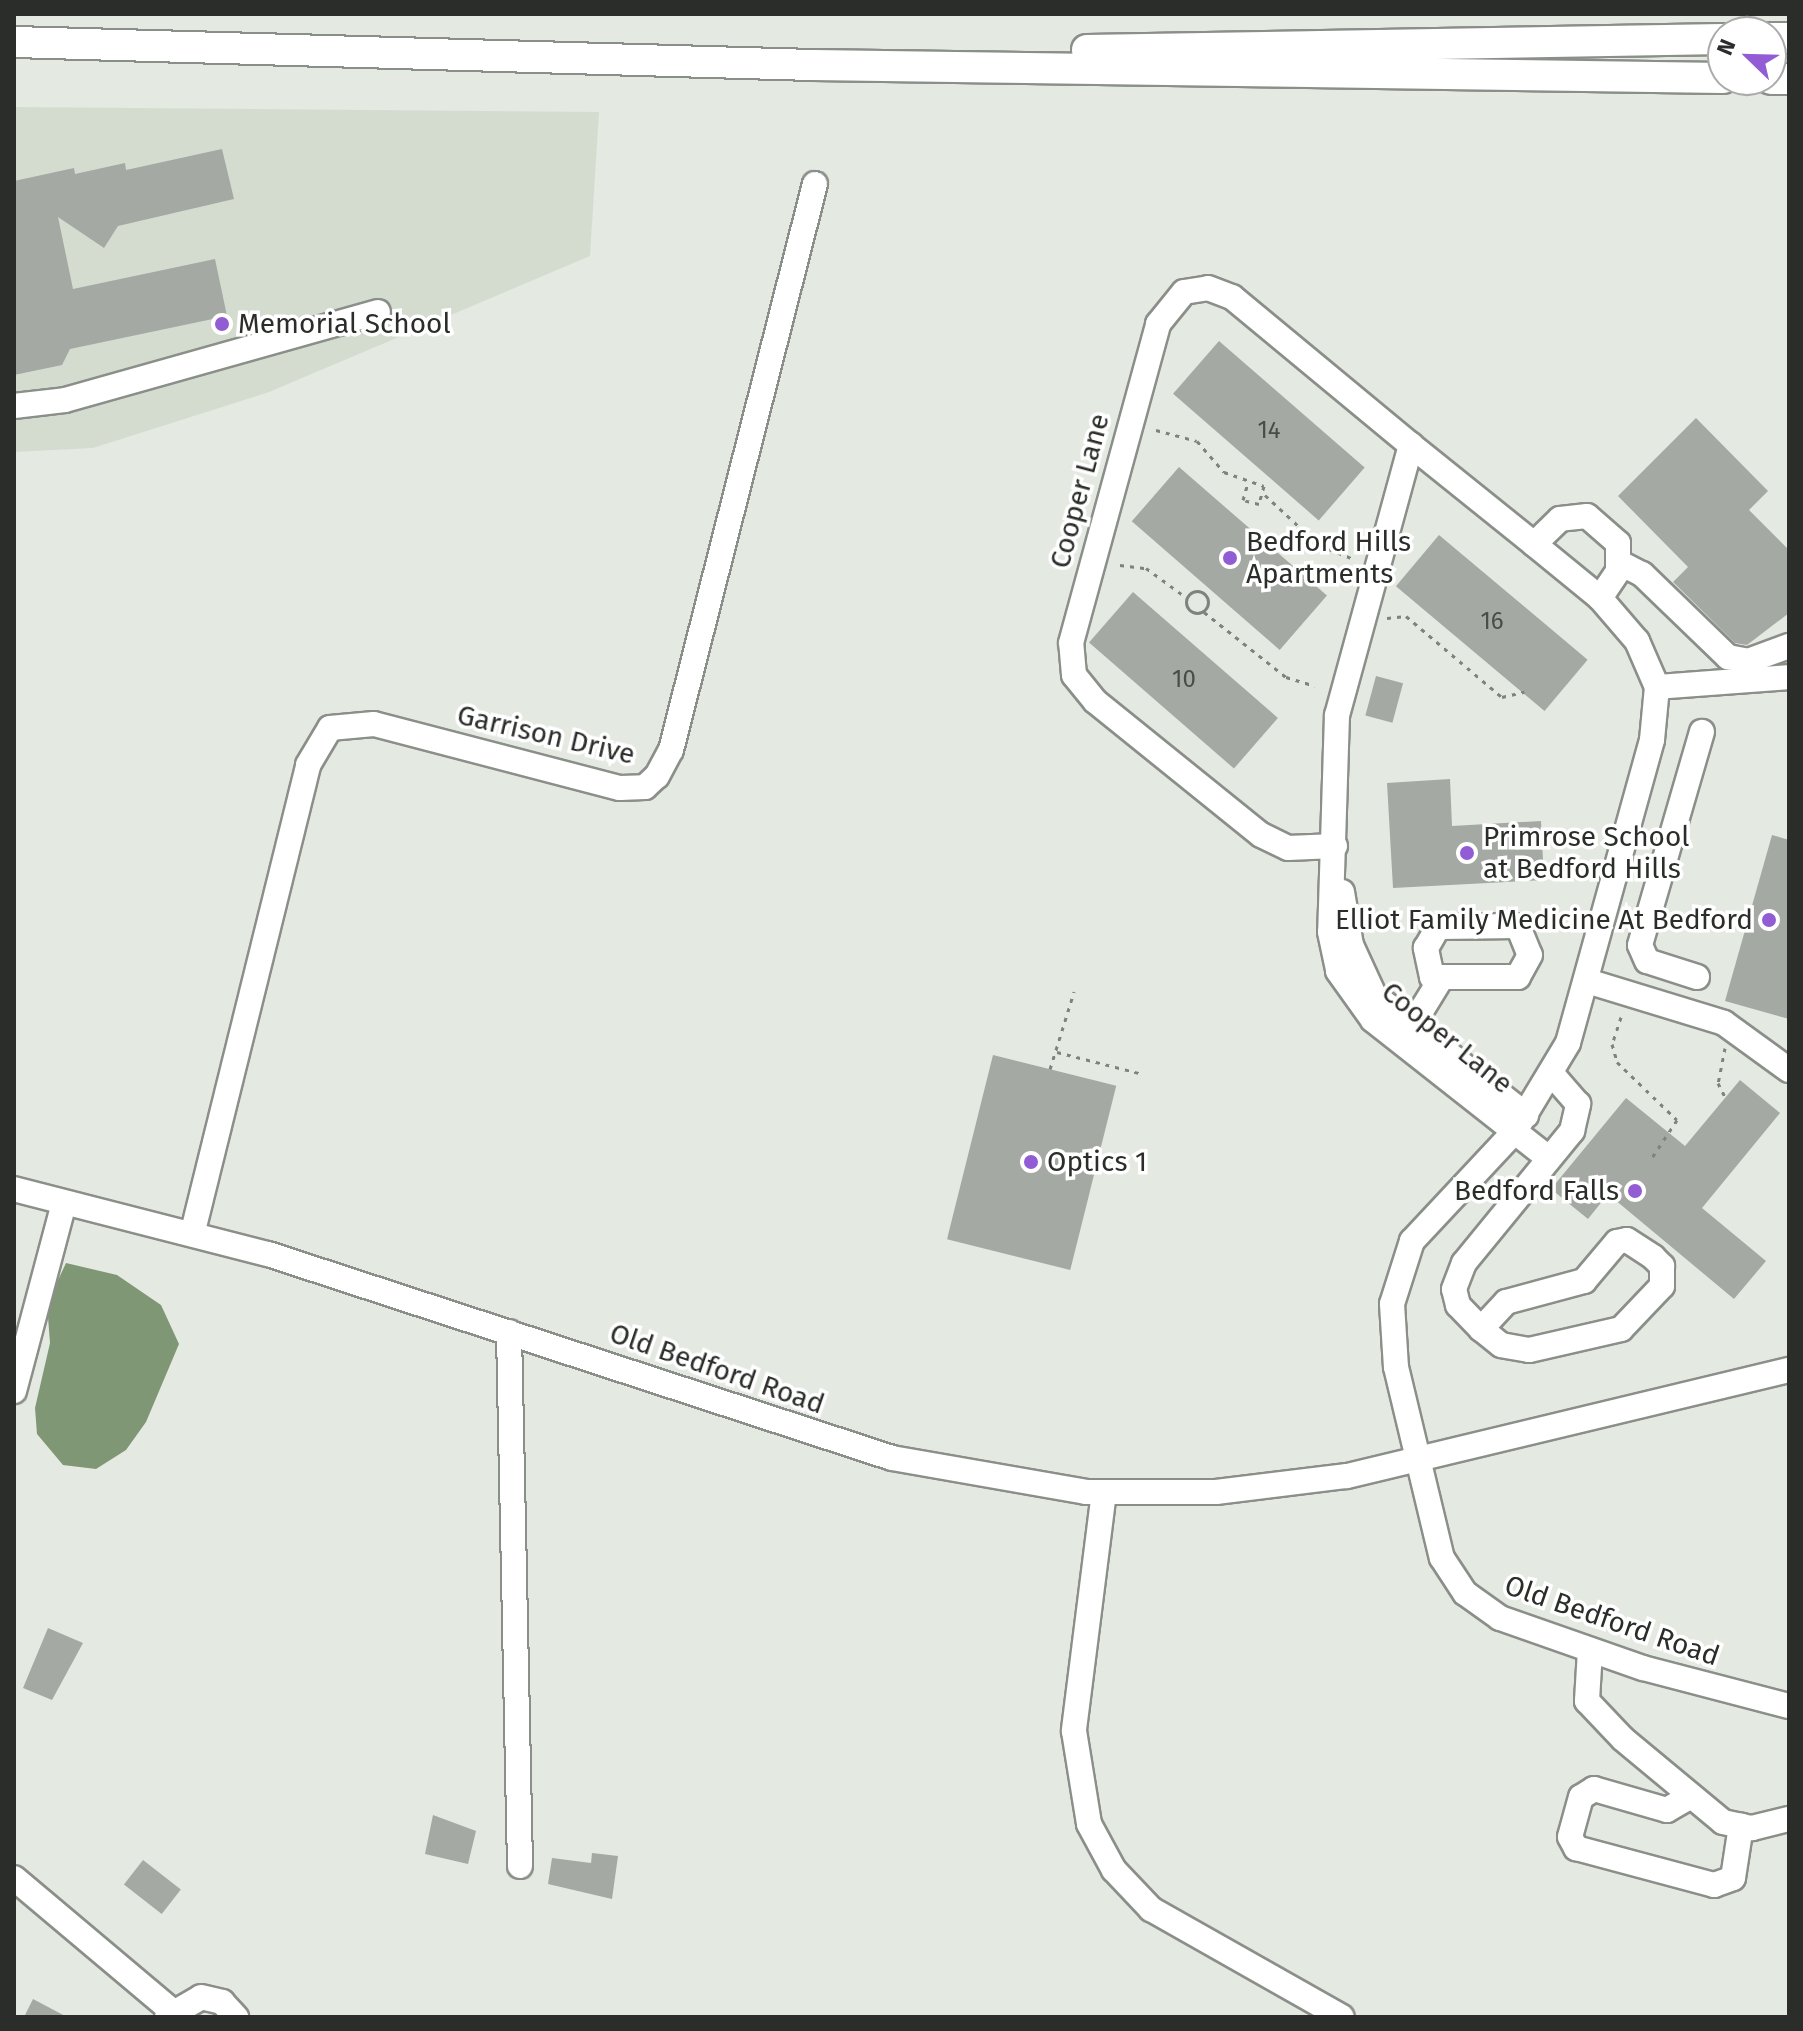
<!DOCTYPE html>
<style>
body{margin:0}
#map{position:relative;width:1803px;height:2031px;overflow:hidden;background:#e4e9e2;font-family:"Fira Sans",sans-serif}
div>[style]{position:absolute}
.built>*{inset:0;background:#d4dcd0}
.water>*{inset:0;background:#809775}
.building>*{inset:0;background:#a4a9a3;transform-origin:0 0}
.path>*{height:3px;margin-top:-1.5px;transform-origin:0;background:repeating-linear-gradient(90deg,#7f827d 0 4px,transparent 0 10px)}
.path>.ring{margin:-1.5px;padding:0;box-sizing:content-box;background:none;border:3px solid #7f827d;border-radius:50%}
.roads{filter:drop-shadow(2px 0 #8b8f89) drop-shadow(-2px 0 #8b8f89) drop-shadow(0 2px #8b8f89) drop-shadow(0 -2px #8b8f89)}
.minor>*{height:24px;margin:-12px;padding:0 12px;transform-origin:12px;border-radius:12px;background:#fff}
.major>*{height:30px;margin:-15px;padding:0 15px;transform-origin:15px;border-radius:15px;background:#fff}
.dots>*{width:22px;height:22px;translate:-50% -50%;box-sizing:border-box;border:4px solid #fff;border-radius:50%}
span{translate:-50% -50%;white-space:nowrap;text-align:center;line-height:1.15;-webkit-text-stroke:7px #fff;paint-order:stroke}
.number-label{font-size:24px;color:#494c48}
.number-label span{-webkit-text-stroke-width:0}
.poi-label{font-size:28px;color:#2b2d2a}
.left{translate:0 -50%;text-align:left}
.right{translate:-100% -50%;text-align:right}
.street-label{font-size:28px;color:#2b2d2a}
.frame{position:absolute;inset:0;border:16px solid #2b2d2a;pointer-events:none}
.north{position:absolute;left:1707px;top:16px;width:80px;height:80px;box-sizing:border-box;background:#fff;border:2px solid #aaabaa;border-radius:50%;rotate:293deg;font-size:22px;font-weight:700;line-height:32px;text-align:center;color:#2b2d2a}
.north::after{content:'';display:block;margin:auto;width:28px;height:36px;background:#915cd4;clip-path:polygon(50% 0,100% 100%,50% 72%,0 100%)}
</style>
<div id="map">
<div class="built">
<div style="clip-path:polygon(14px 107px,599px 112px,590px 256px,269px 392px,93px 448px,14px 452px)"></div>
</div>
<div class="water">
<div style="clip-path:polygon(66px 1263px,117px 1275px,161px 1305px,179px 1344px,146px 1422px,126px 1450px,96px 1469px,63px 1465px,37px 1434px,35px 1408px,50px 1343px,47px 1304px)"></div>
</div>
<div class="building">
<div style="clip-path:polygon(222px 149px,234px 199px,118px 226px,104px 248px,58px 217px,73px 289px,215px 259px,227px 316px,70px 349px,62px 365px,14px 375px,14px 181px,74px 168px,75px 174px,125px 163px,126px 170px)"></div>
<div style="left:1219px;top:341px;width:193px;height:70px;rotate:41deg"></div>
<div style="clip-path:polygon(1696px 418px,1768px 491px,1749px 510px,1789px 550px,1789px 613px,1747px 645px,1735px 643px,1673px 582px,1688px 567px,1618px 496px)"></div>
<div style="left:1179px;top:467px;width:196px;height:72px;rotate:41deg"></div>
<div style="left:1439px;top:535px;width:194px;height:67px;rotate:40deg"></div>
<div style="left:1133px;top:592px;width:192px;height:67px;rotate:41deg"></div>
<div style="left:1376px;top:676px;width:28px;height:41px;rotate:15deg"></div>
<div style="clip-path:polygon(1450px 779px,1452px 826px,1541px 821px,1544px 880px,1393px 888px,1387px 783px)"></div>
<div style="clip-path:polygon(1772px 835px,1789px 840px,1789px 1019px,1725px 1001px)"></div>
<div style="left:993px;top:1055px;width:127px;height:190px;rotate:14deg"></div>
<div style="clip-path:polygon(1740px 1080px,1780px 1113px,1702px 1208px,1766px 1261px,1734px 1299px,1608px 1194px,1588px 1219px,1551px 1189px,1626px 1098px,1685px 1146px)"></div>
<div style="clip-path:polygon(48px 1628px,83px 1643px,52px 1700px,23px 1688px)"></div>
<div style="clip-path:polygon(433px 1815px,476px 1831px,468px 1864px,425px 1854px)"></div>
<div style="clip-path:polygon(592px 1853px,618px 1856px,612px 1899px,548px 1884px,552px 1858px,591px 1863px)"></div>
<div style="left:143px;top:1860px;width:48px;height:31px;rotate:38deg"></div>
<div style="clip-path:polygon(33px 1999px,67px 2017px,24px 2017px)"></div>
</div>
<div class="path">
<div style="left:1156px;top:430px;width:42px;rotate:15deg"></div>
<div style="left:1197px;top:441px;width:41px;rotate:48.9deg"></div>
<div style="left:1224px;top:472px;width:42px;rotate:19.3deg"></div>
<div style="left:1264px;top:486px;width:19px;rotate:106deg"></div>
<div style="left:1259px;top:504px;width:16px;rotate:-166deg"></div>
<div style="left:1243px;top:500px;width:19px;rotate:-74deg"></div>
<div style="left:1265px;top:495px;width:74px;rotate:42.8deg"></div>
<div style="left:1319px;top:545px;width:35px;rotate:22deg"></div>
<div style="left:1120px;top:565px;width:26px;rotate:7deg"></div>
<div style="left:1146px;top:568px;width:51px;rotate:36.2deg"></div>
<div class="ring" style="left:1186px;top:591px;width:19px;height:19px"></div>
<div style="left:1204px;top:612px;width:105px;rotate:38.4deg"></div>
<div style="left:1286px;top:677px;width:30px;rotate:17deg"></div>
<div style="left:1387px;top:618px;width:19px;rotate:-6deg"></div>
<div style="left:1406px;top:616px;width:126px;rotate:40.2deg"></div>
<div style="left:1502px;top:697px;width:23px;rotate:-13deg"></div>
<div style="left:1621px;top:1017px;width:28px;rotate:108deg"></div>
<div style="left:1612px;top:1044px;width:19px;rotate:74deg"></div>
<div style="left:1617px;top:1062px;width:83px;rotate:44deg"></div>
<div style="left:1677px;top:1120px;width:47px;rotate:123.7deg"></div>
<div style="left:1725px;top:1048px;width:36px;rotate:101deg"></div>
<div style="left:1718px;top:1083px;width:16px;rotate:63deg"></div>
<div style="left:1057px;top:1052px;width:85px;rotate:14.4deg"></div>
<div style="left:1050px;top:1069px;width:81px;rotate:-72.7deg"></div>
</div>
<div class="roads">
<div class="minor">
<div style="left:14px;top:406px;width:51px;rotate:-6.7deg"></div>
<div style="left:65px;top:400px;width:325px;rotate:-15.7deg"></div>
<div style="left:1534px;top:544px;width:158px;rotate:-141.2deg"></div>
<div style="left:1411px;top:445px;width:280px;rotate:105.3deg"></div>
<div style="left:1337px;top:715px;width:217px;rotate:91.8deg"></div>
<div style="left:1330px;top:932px;width:40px;rotate:78deg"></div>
<div style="left:1338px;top:971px;width:60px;rotate:54.5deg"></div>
<div style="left:1373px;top:1020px;width:220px;rotate:38.2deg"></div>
<div style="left:1620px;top:563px;width:25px;rotate:27deg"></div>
<div style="left:1642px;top:574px;width:120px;rotate:44deg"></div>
<div style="left:1728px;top:657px;width:20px;rotate:11deg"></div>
<div style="left:1748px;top:661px;width:44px;rotate:-20.1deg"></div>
<div style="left:1600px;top:598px;width:32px;rotate:-56deg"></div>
<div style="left:1618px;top:571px;width:28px;rotate:-90deg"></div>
<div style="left:1618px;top:543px;width:41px;rotate:-138.9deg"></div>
<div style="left:1587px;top:516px;width:27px;rotate:174deg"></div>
<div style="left:1560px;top:519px;width:36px;rotate:136deg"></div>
<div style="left:1534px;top:544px;width:85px;rotate:39.3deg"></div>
<div style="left:1600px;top:598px;width:57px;rotate:49.3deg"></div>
<div style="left:1637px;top:641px;width:50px;rotate:66.5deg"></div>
<div style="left:1657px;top:687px;width:53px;rotate:95.4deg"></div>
<div style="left:1652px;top:740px;width:314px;rotate:105.5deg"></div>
<div style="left:1568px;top:1043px;width:103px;rotate:121.1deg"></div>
<div style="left:1515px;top:1131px;width:151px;rotate:133.1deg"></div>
<div style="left:1412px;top:1241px;width:66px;rotate:107.6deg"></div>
<div style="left:1392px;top:1304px;width:63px;rotate:86.4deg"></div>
<div style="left:1396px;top:1367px;width:196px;rotate:76.5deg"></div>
<div style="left:1442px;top:1558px;width:42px;rotate:56.7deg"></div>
<div style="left:1465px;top:1593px;width:43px;rotate:35.5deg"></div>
<div style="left:1500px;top:1618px;width:151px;rotate:19.3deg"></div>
<div style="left:1643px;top:1668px;width:151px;rotate:14.6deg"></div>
<div style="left:1657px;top:687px;width:132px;rotate:-4.3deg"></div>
<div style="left:1335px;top:846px;width:47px;rotate:177.6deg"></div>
<div style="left:1288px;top:848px;width:30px;rotate:-154deg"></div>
<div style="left:1261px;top:835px;width:213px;rotate:-141.1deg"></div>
<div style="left:1095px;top:701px;width:33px;rotate:-129deg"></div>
<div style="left:1074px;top:675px;width:32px;rotate:-95deg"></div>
<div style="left:1071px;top:643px;width:331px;rotate:-74.7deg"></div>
<div style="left:1158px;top:324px;width:41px;rotate:-50.9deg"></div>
<div style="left:1184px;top:292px;width:24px;rotate:-9deg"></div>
<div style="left:1208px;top:288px;width:26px;rotate:21deg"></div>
<div style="left:1232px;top:297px;width:232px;rotate:39.6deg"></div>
<div style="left:1342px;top:892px;width:54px;rotate:80.4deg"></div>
<div style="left:1351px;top:945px;width:55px;rotate:65.3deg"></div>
<div style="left:1374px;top:995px;width:194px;rotate:38.3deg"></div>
<div style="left:1518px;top:926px;width:31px;rotate:68deg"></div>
<div style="left:1530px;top:955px;width:25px;rotate:119deg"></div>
<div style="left:1518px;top:977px;width:86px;rotate:180deg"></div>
<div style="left:1432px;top:977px;width:30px;rotate:-102deg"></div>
<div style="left:1426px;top:948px;width:24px;rotate:-60deg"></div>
<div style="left:1438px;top:927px;width:80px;rotate:-0.7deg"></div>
<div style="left:1697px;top:977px;width:52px;rotate:-162.3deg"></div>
<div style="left:1647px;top:961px;width:17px;rotate:-114deg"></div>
<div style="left:1640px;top:945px;width:222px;rotate:-73.8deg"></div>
<div style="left:1587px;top:981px;width:143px;rotate:17deg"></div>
<div style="left:1724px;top:1023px;width:80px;rotate:35.9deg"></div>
<div style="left:1410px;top:1029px;width:57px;rotate:-58.5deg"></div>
<div style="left:14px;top:1189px;width:262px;rotate:14.4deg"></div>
<div style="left:268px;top:1254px;width:656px;rotate:18.1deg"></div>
<div style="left:892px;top:1458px;width:197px;rotate:9.9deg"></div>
<div style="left:1086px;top:1492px;width:130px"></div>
<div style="left:1216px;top:1492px;width:132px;rotate:-7deg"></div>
<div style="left:1347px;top:1476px;width:455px;rotate:-13.5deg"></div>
<div style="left:193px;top:1231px;width:480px;rotate:-76.1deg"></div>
<div style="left:308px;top:765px;width:43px;rotate:-59.3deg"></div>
<div style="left:330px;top:728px;width:44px;rotate:-5.2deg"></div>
<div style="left:374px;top:724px;width:254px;rotate:14.6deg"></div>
<div style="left:620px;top:788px;width:25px;rotate:-2deg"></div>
<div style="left:645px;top:787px;width:16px;rotate:-43deg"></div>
<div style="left:657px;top:776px;width:30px;rotate:-62deg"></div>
<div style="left:671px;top:750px;width:584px;rotate:-75.73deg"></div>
<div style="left:1481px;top:1329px;width:37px;rotate:-47deg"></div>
<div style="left:1506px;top:1302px;width:81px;rotate:-15.1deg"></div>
<div style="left:1584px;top:1281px;width:51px;rotate:-49.8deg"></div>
<div style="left:1617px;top:1242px;width:10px;rotate:-11deg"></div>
<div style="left:1627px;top:1240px;width:31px;rotate:33deg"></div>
<div style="left:1653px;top:1257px;width:13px;rotate:45deg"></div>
<div style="left:1662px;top:1266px;width:20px;rotate:90deg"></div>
<div style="left:1662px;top:1286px;width:59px;rotate:133.6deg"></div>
<div style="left:1621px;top:1329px;width:94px;rotate:167.1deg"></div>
<div style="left:1529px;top:1350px;width:28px;rotate:-170deg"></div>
<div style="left:1501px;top:1345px;width:26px;rotate:-141deg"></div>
<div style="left:1481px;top:1329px;width:33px;rotate:-134deg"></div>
<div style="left:1458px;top:1305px;width:16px;rotate:-104deg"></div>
<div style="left:1454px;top:1289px;width:28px;rotate:-69deg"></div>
<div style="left:1464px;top:1263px;width:171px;rotate:-50.7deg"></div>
<div style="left:1572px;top:1131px;width:28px;rotate:-77deg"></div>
<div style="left:1578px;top:1104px;width:38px;rotate:-131deg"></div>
<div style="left:509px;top:1332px;width:534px;rotate:88.82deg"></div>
<div style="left:14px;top:1391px;width:195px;rotate:-75.1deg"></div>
<div style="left:1104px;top:1492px;width:241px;rotate:97.2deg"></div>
<div style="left:1074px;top:1731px;width:94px;rotate:80.8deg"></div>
<div style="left:1089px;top:1824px;width:52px;rotate:61.5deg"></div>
<div style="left:1114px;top:1870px;width:54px;rotate:46.5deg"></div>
<div style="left:1151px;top:1909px;width:219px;rotate:29.5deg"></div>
<div style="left:1590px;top:1650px;width:51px;rotate:93.4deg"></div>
<div style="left:1587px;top:1701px;width:52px;rotate:46.5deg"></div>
<div style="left:1623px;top:1739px;width:130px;rotate:39.7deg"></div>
<div style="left:1723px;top:1822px;width:30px;rotate:12deg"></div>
<div style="left:1752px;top:1828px;width:38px;rotate:-14deg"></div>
<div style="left:1691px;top:1796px;width:28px;rotate:150deg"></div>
<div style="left:1667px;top:1810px;width:76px;rotate:-164deg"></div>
<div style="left:1594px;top:1789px;width:15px;rotate:148deg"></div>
<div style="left:1581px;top:1797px;width:41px;rotate:105.4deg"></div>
<div style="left:1570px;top:1837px;width:13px;rotate:61deg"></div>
<div style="left:1576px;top:1848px;width:143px;rotate:15deg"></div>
<div style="left:1714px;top:1885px;width:20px;rotate:-20deg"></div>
<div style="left:1733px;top:1878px;width:53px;rotate:-81.3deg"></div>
<div style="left:14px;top:1878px;width:205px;rotate:40.1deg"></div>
<div style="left:167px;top:2017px;width:39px;rotate:-30deg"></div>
<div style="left:201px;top:1997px;width:22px;rotate:13deg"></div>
<div style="left:222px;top:2002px;width:21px;rotate:47deg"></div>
</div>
<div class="major">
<div style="left:1771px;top:38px;width:18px"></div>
<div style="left:14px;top:42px;width:799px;rotate:1.65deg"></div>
<div style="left:813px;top:65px;width:910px;rotate:0.82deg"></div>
<div style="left:1087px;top:50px;width:636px;rotate:-0.99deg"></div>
<div style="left:1771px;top:79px;width:18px"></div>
</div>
</div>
<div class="dots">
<div style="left:222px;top:324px;background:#915cd4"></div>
<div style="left:1230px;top:558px;background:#915cd4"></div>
<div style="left:1467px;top:853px;background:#915cd4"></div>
<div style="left:1769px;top:920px;background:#915cd4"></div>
<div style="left:1031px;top:1162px;background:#915cd4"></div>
<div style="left:1635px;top:1191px;background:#915cd4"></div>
</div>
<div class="number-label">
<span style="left:1269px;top:431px">14</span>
<span style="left:1492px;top:622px">16</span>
<span style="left:1184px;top:680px">10</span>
</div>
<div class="poi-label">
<span class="left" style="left:238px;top:324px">Memorial School</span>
<span class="left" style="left:1246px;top:558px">Bedford Hills<br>Apartments</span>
<span class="left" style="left:1483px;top:853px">Primrose School<br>at Bedford Hills</span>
<span class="right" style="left:1753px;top:920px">Elliot Family Medicine At Bedford</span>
<span class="left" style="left:1047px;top:1162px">Optics 1</span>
<span class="right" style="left:1619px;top:1191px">Bedford Falls</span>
</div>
<div class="street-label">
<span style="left:1080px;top:491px;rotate:-75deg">Cooper Lane</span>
<span style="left:546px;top:735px;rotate:13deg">Garrison Drive</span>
<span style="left:1447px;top:1038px;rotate:39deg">Cooper Lane</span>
<span style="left:717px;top:1369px;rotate:19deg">Old Bedford Road</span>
<span style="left:1612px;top:1621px;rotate:19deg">Old Bedford Road</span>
</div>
<div class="frame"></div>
<div class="north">N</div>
</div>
